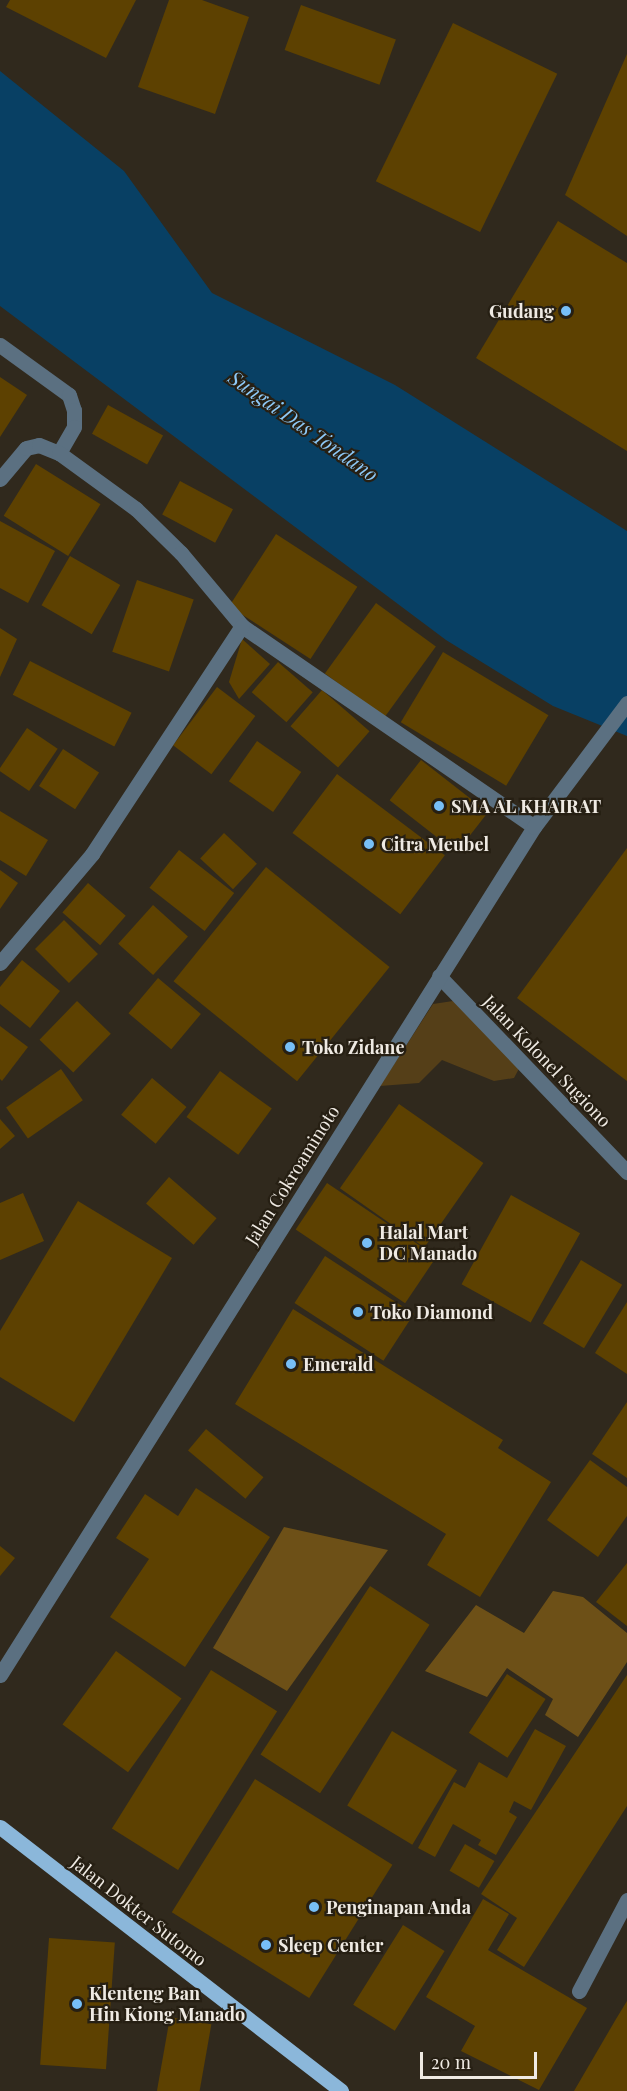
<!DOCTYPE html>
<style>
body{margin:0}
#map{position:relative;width:627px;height:2091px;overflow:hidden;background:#30291d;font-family:"Playfair Display",serif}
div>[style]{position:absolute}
.green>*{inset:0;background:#553f18}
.forest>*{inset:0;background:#6d5017}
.water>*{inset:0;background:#084064}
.building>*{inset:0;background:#5d4101;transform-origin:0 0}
.minor>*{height:15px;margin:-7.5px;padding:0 7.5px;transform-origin:7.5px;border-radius:7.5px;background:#5b7081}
.major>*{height:15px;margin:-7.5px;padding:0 7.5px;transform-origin:7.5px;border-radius:7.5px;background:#8bb7da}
.dots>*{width:16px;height:16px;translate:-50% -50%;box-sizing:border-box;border:3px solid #261f13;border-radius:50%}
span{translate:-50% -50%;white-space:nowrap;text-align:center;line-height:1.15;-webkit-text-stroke:4.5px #261f13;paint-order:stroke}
.poi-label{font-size:18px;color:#efeae3;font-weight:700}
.right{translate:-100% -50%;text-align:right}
.left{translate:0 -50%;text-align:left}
.street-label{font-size:18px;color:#efeae3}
.water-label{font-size:20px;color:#8dc8f6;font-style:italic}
.scale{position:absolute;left:420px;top:2052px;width:117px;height:27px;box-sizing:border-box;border:3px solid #efeae3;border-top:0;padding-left:8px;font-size:18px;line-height:21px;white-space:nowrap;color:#efeae3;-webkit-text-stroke:4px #261f13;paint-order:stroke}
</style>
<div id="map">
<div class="green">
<div style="clip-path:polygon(453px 1001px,522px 1063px,514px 1078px,494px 1081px,442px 1060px,419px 1083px,380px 1086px,433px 1004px)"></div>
</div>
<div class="forest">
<div style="clip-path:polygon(284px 1527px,388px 1550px,287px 1691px,213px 1648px)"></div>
<div style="clip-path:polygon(553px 1591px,583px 1597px,627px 1633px,627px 1662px,578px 1737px,545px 1715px,553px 1699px,507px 1668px,487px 1697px,425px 1671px,476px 1605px,524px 1633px)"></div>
</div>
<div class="water">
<div style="clip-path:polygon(0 71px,124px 171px,212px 293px,395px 385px,627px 531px,627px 736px,553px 706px,446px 640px,0 306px)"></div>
</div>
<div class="building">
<div style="clip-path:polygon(10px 0,136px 0,106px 58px,6px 7px)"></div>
<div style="clip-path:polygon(169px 0,202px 0,249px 17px,215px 114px,138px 87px)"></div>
<div style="left:301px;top:5px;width:101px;height:48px;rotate:20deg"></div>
<div style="left:453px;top:23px;width:116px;height:176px;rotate:26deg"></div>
<div style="clip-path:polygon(627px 54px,627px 236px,565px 195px)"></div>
<div style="clip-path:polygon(558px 221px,627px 263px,627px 451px,476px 358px)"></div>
<div style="clip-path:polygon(0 377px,27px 395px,0 437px)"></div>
<div style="left:108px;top:405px;width:63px;height:33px;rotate:29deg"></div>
<div style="left:36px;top:464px;width:76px;height:61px;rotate:32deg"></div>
<div style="left:180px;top:481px;width:60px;height:38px;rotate:28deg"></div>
<div style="clip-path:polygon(0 521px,55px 551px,28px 603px,0 588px)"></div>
<div style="left:276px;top:534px;width:97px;height:86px;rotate:33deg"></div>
<div style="left:70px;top:556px;width:58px;height:57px;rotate:30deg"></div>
<div style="left:137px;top:580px;width:60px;height:76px;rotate:19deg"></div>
<div style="left:376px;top:603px;width:74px;height:87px;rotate:36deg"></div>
<div style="clip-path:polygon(0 628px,17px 639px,0 677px)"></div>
<div style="clip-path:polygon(242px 639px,270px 664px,239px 699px,229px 682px)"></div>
<div style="left:443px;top:652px;width:123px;height:82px;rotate:31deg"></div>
<div style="left:30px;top:661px;width:114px;height:38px;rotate:27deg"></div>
<div style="left:278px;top:662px;width:46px;height:40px;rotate:41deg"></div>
<div style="left:217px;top:687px;width:48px;height:73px;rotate:37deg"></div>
<div style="left:322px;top:690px;width:63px;height:48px;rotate:41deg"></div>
<div style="left:27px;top:728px;width:37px;height:51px;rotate:34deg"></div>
<div style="left:257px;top:741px;width:54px;height:49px;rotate:35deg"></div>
<div style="left:63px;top:749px;width:43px;height:44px;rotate:33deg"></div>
<div style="left:421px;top:760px;width:85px;height:51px;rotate:38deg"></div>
<div style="left:337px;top:774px;width:135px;height:74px;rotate:37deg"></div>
<div style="clip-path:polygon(0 811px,48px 840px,26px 876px,0 860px)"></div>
<div style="left:224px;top:833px;width:45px;height:35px;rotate:43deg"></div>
<div style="clip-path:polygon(627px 848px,627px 1081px,517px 998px)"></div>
<div style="left:179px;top:850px;width:70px;height:48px;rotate:38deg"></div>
<div style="left:266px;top:867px;width:159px;height:147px;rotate:39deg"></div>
<div style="clip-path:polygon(0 870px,18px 883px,0 909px)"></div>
<div style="left:88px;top:883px;width:50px;height:39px;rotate:41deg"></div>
<div style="left:153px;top:905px;width:47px;height:52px;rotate:42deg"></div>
<div style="left:64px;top:920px;width:48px;height:41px;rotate:45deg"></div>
<div style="clip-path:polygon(22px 960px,60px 991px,30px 1028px,0 1004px,0 987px)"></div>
<div style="left:158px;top:978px;width:56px;height:46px;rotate:40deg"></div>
<div style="left:77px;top:1001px;width:47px;height:54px;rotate:44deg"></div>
<div style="clip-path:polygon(0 1026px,28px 1047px,2px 1081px,0 1079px)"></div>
<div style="left:61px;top:1069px;width:38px;height:67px;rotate:55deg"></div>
<div style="left:220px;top:1071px;width:64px;height:57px;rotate:36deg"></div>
<div style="left:152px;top:1078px;width:45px;height:48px;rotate:40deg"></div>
<div style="left:399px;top:1104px;width:103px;height:103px;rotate:35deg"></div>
<div style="clip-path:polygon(0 1119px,15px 1136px,0 1149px)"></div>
<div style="left:169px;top:1177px;width:63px;height:35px;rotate:41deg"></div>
<div style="left:327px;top:1183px;width:132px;height:56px;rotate:34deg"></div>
<div style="clip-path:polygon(23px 1193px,44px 1241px,0 1260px,0 1203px)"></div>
<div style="left:511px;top:1195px;width:79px;height:102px;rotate:29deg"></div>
<div style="clip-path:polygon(78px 1201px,172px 1258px,74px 1422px,0 1377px,0 1331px)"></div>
<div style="left:325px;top:1256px;width:106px;height:56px;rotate:33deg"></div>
<div style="left:581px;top:1260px;width:48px;height:74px;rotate:31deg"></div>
<div style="clip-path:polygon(627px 1302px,627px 1374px,595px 1353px)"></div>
<div style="clip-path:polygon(293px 1309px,503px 1440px,498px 1448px,551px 1482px,480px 1597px,427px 1565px,446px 1534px,235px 1404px)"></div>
<div style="clip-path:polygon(627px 1402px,627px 1478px,592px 1454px)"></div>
<div style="left:206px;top:1429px;width:75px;height:28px;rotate:40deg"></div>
<div style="clip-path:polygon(590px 1460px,627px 1487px,627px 1516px,598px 1557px,547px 1520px)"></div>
<div style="clip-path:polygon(196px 1488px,270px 1537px,185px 1667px,110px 1617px,149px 1559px,116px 1538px,145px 1494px,178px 1516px)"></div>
<div style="clip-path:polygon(0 1546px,15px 1558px,0 1576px)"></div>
<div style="clip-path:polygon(627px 1563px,627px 1626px,596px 1602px)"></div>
<div style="left:370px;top:1586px;width:71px;height:201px;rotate:33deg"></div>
<div style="left:116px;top:1651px;width:81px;height:91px;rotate:36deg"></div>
<div style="left:211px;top:1670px;width:78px;height:187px;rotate:32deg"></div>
<div style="left:507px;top:1674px;width:46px;height:70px;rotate:33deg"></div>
<div style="clip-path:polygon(627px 1675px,627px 1806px,524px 1967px,497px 1950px,517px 1918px,481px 1894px)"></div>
<div style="clip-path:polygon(535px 1729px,566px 1746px,531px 1810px,514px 1801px,509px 1812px,517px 1817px,496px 1855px,478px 1845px,481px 1840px,453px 1824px,435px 1857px,418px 1848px,454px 1782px,465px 1788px,479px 1762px,507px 1778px)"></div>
<div style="left:392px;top:1731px;width:76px;height:87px;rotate:31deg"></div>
<div style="left:255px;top:1779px;width:162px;height:157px;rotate:32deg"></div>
<div style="left:465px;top:1844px;width:34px;height:31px;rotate:30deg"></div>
<div style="clip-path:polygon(483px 1899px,509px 1914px,488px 1950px,587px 2008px,539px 2090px,461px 2051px,475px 2026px,426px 1997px)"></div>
<div style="left:403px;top:1925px;width:49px;height:94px;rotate:32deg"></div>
<div style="left:49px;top:1938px;width:66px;height:127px;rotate:4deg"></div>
<div style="clip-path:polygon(627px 2001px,627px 2091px,574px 2091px,616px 2019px)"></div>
<div style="left:170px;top:2017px;width:42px;height:75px;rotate:10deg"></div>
</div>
<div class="minor">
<div style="left:0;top:345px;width:85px;rotate:35.9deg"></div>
<div style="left:69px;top:395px;width:16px;rotate:72deg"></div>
<div style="left:74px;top:410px;width:17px;rotate:90deg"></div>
<div style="left:74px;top:427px;width:30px;rotate:120deg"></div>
<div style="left:0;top:479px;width:40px;rotate:-50deg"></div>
<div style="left:26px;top:448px;width:13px;rotate:-13deg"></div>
<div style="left:39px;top:445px;width:22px;rotate:22deg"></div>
<div style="left:59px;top:453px;width:95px;rotate:36deg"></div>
<div style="left:136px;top:509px;width:63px;rotate:44.4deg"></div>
<div style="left:181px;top:553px;width:95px;rotate:50.1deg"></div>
<div style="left:242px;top:626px;width:354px;rotate:34.5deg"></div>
<div style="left:0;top:963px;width:143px;rotate:-49.8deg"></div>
<div style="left:92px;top:854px;width:273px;rotate:-56.7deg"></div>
<div style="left:439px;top:976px;width:272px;rotate:46.2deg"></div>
<div style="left:0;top:1675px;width:1002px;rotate:-57.8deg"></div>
<div style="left:534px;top:827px;width:155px;rotate:-53.1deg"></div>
<div style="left:579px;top:1991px;width:103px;rotate:-62.2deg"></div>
</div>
<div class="major">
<div style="left:0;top:1827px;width:431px;rotate:37.7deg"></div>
</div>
<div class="dots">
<div style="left:566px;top:311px;background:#77bff7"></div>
<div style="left:439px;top:806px;background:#77bff7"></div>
<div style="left:369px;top:844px;background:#77bff7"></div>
<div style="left:290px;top:1047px;background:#77bff7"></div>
<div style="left:367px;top:1243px;background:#77bff7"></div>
<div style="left:358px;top:1312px;background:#77bff7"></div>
<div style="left:291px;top:1364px;background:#77bff7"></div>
<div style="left:314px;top:1907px;background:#77bff7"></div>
<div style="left:266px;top:1945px;background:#77bff7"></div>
<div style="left:77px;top:2004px;background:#77bff7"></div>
</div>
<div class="poi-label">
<span class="right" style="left:554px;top:311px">Gudang</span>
<span class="left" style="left:451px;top:806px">SMA AL KHAIRAT</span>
<span class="left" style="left:381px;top:844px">Citra Meubel</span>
<span class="left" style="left:302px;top:1047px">Toko Zidane</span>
<span class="left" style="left:379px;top:1243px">Halal Mart<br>DC Manado</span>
<span class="left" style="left:370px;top:1312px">Toko Diamond</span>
<span class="left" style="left:303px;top:1364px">Emerald</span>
<span class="left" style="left:326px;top:1907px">Penginapan Anda</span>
<span class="left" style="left:278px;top:1945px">Sleep Center</span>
<span class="left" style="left:89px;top:2004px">Klenteng Ban<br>Hin Kiong Manado</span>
</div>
<div class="street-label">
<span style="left:547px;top:1061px;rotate:46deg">Jalan Kolonel Sugiono</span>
<span style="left:292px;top:1175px;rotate:-58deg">Jalan Cokroaminoto</span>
<span style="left:139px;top:1911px;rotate:38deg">Jalan Dokter Sutomo</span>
</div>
<div class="water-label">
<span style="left:304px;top:425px;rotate:35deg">Sungai Das Tondano</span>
</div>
<div class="scale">20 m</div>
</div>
